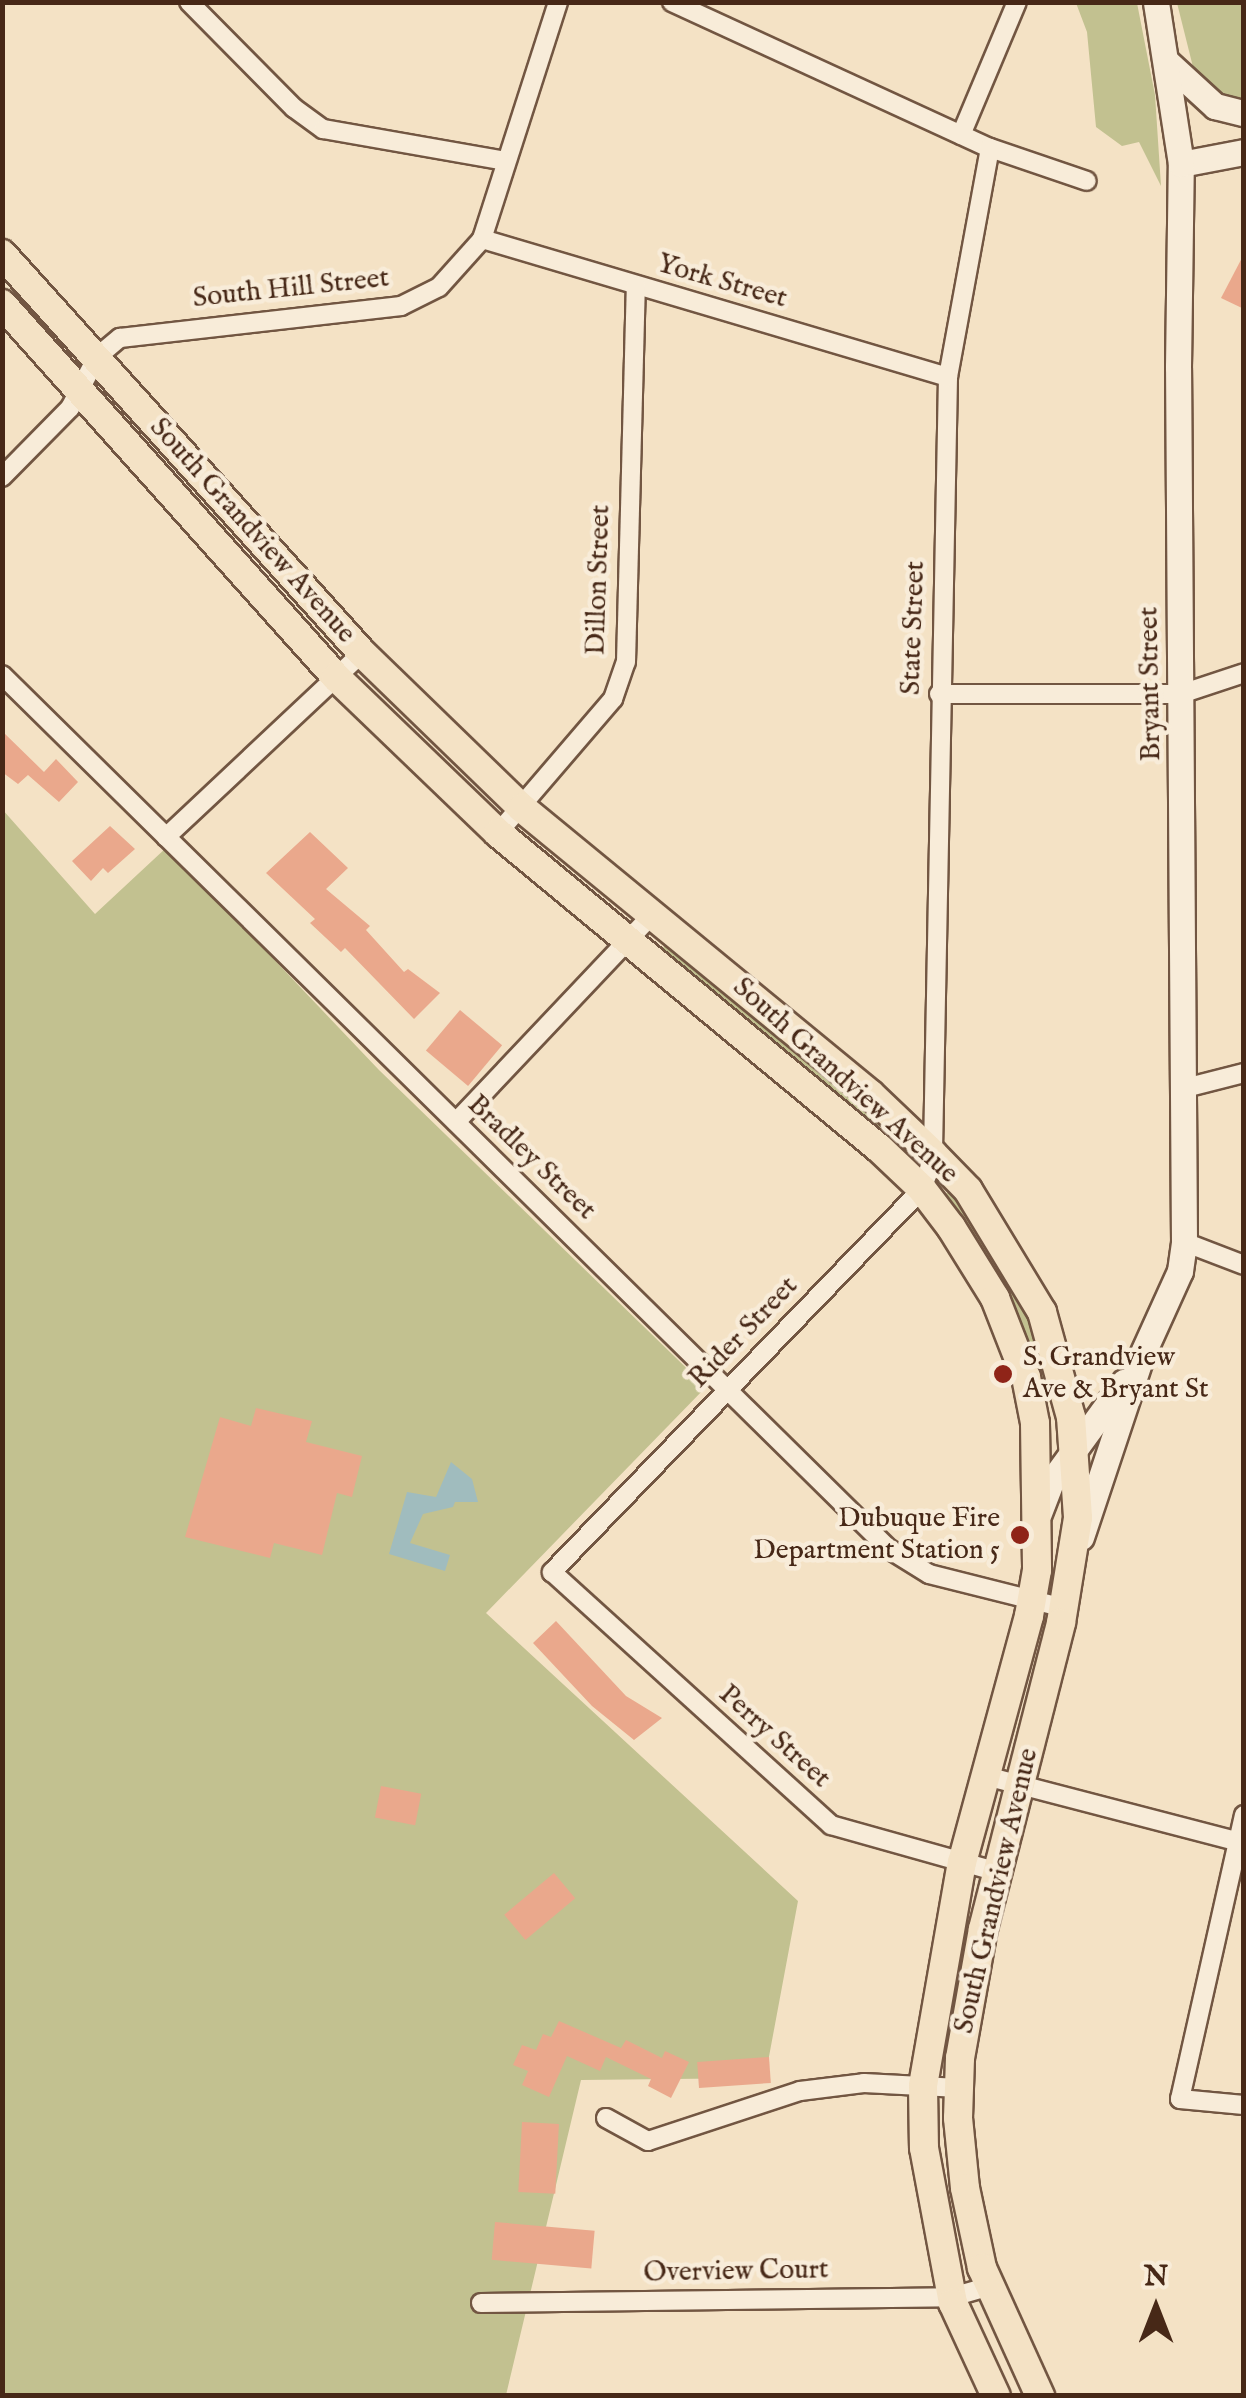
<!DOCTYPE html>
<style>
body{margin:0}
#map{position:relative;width:1246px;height:2398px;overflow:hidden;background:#f4e2c5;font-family:"IM FELL English",serif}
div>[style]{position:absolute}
.green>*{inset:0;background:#c2c190}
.water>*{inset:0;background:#a0bcbe}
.building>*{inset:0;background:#eaa88c;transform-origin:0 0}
.roads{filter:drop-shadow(2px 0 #725642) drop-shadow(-2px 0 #725642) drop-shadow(0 2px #725642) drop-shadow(0 -2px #725642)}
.street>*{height:18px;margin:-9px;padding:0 9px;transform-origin:9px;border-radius:9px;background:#f8ecd9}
.secondary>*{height:25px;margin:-12.5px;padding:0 12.5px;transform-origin:12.5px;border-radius:12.5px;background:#f8ecd9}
.primary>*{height:28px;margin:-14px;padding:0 14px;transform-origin:14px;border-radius:14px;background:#f4e2c5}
.dots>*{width:28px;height:28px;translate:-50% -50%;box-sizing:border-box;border:5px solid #f8ecd9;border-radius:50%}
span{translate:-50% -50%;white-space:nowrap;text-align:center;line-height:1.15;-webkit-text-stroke:9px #f8ecd9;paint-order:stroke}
.street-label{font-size:28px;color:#472817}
.poi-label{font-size:28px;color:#472817}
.left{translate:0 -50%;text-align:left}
.right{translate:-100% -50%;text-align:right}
.frame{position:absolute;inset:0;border:5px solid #472817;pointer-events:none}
.north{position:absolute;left:1106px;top:2258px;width:100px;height:100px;-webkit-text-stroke:8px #f8ecd9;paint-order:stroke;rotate:0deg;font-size:28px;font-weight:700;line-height:40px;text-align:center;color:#472817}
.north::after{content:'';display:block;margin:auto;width:35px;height:45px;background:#472817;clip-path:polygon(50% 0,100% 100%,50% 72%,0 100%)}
</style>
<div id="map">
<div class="green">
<div style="clip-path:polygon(1076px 3px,1137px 3px,1155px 95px,1161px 186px,1139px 142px,1122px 146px,1096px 127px,1087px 32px)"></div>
<div style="clip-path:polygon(1177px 3px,1243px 3px,1243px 103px,1212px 90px,1194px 71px)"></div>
<div style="clip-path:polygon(2px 809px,95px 914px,167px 847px,379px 1070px,706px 1387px,486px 1613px,798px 1901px,765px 2078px,581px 2080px,506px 2395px,3px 2395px)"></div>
<div style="clip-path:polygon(666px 941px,825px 1071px,912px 1150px,909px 1154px,662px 951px)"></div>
<div style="clip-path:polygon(946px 1193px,954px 1193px,1028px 1313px,1049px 1382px,1037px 1385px)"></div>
</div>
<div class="water">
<div style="clip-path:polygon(451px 1462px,472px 1479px,478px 1502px,455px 1502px,453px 1507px,423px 1514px,410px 1543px,450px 1555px,445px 1571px,389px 1554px,407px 1492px,436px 1497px)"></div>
</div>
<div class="building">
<div style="clip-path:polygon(1244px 254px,1244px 309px,1221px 298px)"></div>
<div style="clip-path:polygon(2px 731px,44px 772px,56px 759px,78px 782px,59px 802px,28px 775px,18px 784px,2px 772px)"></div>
<div style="clip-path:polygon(110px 826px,135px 849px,108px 873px,103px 868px,91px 881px,72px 861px)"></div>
<div style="clip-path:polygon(310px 832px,348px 868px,326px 889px,370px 926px,366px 930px,404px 972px,408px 969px,440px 993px,414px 1019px,345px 948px,341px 952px,310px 923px,315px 919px,266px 873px)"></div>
<div style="left:460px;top:1010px;width:55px;height:53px;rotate:40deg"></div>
<div style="clip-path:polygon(256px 1408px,312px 1421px,306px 1442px,362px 1456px,352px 1497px,337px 1493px,322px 1555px,274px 1543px,270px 1558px,185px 1537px,220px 1417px,251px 1426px)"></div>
<div style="clip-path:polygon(556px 1621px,626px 1696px,662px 1718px,634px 1740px,592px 1706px,533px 1643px)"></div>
<div style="left:381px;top:1786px;width:41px;height:32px;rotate:11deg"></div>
<div style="left:554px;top:1873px;width:33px;height:65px;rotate:50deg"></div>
<div style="clip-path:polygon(559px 2021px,621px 2048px,626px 2040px,662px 2058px,665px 2051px,689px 2062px,671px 2098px,648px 2086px,651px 2079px,606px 2057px,600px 2071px,567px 2056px,549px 2097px,522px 2085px,528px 2071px,513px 2065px,522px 2045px,536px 2050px,543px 2034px,551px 2037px)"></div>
<div style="left:769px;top:2057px;width:26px;height:72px;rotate:86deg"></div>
<div style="left:522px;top:2122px;width:37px;height:70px;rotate:3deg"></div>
<div style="left:495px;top:2222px;width:100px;height:38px;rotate:5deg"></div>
</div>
<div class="roads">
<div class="street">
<div style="left:189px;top:2px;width:149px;rotate:45.3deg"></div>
<div style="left:294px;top:108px;width:36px;rotate:36deg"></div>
<div style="left:323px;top:129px;width:186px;rotate:9.9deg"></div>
<div style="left:672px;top:2px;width:350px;rotate:24.7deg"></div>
<div style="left:990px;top:148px;width:102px;rotate:18.8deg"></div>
<div style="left:961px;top:135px;width:144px;rotate:-67.2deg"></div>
<div style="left:990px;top:148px;width:233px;rotate:100.4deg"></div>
<div style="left:948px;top:377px;width:777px;rotate:91.11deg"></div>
<div style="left:933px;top:1154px;width:20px;rotate:105deg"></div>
<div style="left:928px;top:1173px;width:17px;rotate:111deg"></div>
<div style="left:922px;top:1189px;width:533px;rotate:134.01deg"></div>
<div style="left:552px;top:1572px;width:377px;rotate:42.2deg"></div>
<div style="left:831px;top:1825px;width:173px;rotate:15.7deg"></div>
<div style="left:482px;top:239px;width:486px;rotate:16.5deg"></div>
<div style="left:2px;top:477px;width:97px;rotate:-45.4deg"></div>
<div style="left:70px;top:408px;width:58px;rotate:-62.1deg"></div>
<div style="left:97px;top:357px;width:30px;rotate:-40deg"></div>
<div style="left:120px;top:338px;width:283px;rotate:-6.5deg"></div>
<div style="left:401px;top:306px;width:42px;rotate:-26.6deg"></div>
<div style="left:439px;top:287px;width:64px;rotate:-48.1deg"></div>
<div style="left:482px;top:239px;width:249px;rotate:-72.2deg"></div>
<div style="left:2px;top:675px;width:1245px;rotate:44.58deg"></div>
<div style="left:889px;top:1549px;width:47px;rotate:32deg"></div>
<div style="left:929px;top:1574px;width:139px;rotate:14.1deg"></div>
<div style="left:939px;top:694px;width:242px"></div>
<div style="left:1181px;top:694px;width:66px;rotate:-18.4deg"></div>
<div style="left:498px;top:833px;width:177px;rotate:-49.4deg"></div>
<div style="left:613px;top:699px;width:39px;rotate:-71deg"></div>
<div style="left:626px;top:662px;width:376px;rotate:-88.5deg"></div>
<div style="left:166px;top:837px;width:269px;rotate:-43.2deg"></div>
<div style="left:1185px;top:1088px;width:61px;rotate:-14.3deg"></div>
<div style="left:456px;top:1122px;width:286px;rotate:-46.6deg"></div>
<div style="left:1184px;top:1242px;width:64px;rotate:21deg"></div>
<div style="left:986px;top:1776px;width:266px;rotate:14.6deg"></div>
<div style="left:1244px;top:1815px;width:291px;rotate:102.7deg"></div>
<div style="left:1180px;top:2099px;width:64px;rotate:5.4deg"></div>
<div style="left:606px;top:2118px;width:48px;rotate:28.7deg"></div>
<div style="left:648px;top:2141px;width:160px;rotate:-18.2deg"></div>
<div style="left:800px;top:2091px;width:64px;rotate:-7.1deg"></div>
<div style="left:864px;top:2083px;width:95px;rotate:3deg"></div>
<div style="left:481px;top:2303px;width:471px;rotate:-0.7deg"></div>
<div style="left:952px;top:2297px;width:40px;rotate:-16deg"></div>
</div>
<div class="secondary">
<div style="left:1168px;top:63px;width:64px;rotate:42.5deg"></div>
<div style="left:1215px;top:106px;width:30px;rotate:14deg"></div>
<div style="left:1181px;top:164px;width:64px;rotate:-10.8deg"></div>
<div style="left:1039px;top:1513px;width:33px;rotate:-69deg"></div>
<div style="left:1051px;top:1482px;width:124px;rotate:-53.9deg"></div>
<div style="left:1081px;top:1537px;width:190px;rotate:-71.6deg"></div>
<div style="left:1141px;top:1357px;width:94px;rotate:-65.6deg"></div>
<div style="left:1180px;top:1271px;width:29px;rotate:-82deg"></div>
<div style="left:1184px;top:1242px;width:875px;rotate:-90.39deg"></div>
<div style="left:1178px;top:367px;width:203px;rotate:-89.2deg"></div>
<div style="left:1181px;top:164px;width:164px;rotate:-98.8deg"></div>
</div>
<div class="primary">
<div style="left:2px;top:254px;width:537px;rotate:47.94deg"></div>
<div style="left:362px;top:653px;width:223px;rotate:44.1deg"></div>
<div style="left:522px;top:808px;width:450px;rotate:39.4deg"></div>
<div style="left:870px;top:1094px;width:87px;rotate:43.6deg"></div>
<div style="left:933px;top:1154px;width:50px;rotate:45.8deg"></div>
<div style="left:968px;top:1190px;width:143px;rotate:58.8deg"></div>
<div style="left:1042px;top:1312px;width:109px;rotate:74.6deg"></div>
<div style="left:1071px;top:1417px;width:101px;rotate:86deg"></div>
<div style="left:1078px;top:1518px;width:106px;rotate:99.2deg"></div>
<div style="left:1061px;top:1623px;width:316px;rotate:104.3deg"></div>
<div style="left:983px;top:1929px;width:131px;rotate:100.1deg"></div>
<div style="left:960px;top:2058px;width:60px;rotate:91.9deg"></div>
<div style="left:958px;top:2118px;width:70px;rotate:84.3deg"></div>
<div style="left:965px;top:2188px;width:82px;rotate:78deg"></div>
<div style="left:982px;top:2268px;width:141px;rotate:65.6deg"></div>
<div style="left:2px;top:304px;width:501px;rotate:48.16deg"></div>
<div style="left:336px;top:677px;width:225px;rotate:43.9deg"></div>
<div style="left:498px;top:833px;width:494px;rotate:39.6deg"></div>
<div style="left:879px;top:1148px;width:59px;rotate:43.6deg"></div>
<div style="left:922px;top:1189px;width:48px;rotate:52.7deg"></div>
<div style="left:951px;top:1227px;width:84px;rotate:58.2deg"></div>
<div style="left:995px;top:1298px;width:85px;rotate:68.6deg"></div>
<div style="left:1026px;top:1377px;width:47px;rotate:78.9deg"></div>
<div style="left:1035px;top:1423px;width:147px;rotate:89.2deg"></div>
<div style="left:1037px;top:1570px;width:47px;rotate:99.9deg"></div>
<div style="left:1029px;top:1616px;width:255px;rotate:105.2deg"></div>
<div style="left:962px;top:1862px;width:227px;rotate:99.9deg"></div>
<div style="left:923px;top:2086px;width:62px;rotate:89.1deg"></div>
<div style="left:924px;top:2148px;width:158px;rotate:79.4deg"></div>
<div style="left:953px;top:2303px;width:102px;rotate:65.2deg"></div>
</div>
</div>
<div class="dots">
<div style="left:1003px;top:1374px;background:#8f2418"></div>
<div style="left:1020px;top:1535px;background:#8f2418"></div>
</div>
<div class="street-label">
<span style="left:722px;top:282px;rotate:16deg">York Street</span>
<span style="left:291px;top:289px;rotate:-6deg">South Hill Street</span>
<span style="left:252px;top:531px;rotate:48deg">South Grandview Avenue</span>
<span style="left:599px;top:580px;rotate:-88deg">Dillon Street</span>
<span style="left:914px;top:628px;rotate:-88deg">State Street</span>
<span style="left:1151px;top:684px;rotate:-91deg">Bryant Street</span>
<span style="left:845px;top:1081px;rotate:42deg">South Grandview Avenue</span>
<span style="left:531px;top:1158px;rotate:44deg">Bradley Street</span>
<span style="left:744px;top:1333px;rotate:-46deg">Rider Street</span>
<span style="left:774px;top:1737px;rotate:42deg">Perry Street</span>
<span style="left:997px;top:1891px;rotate:-77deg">South Grandview Avenue</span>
<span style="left:736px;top:2272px;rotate:-1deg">Overview Court</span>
</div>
<div class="poi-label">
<span class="left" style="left:1023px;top:1374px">S. Grandview<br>Ave &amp; Bryant St</span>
<span class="right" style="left:1000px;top:1535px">Dubuque Fire<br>Department Station 5</span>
</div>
<div class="frame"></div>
<div class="north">N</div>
</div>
